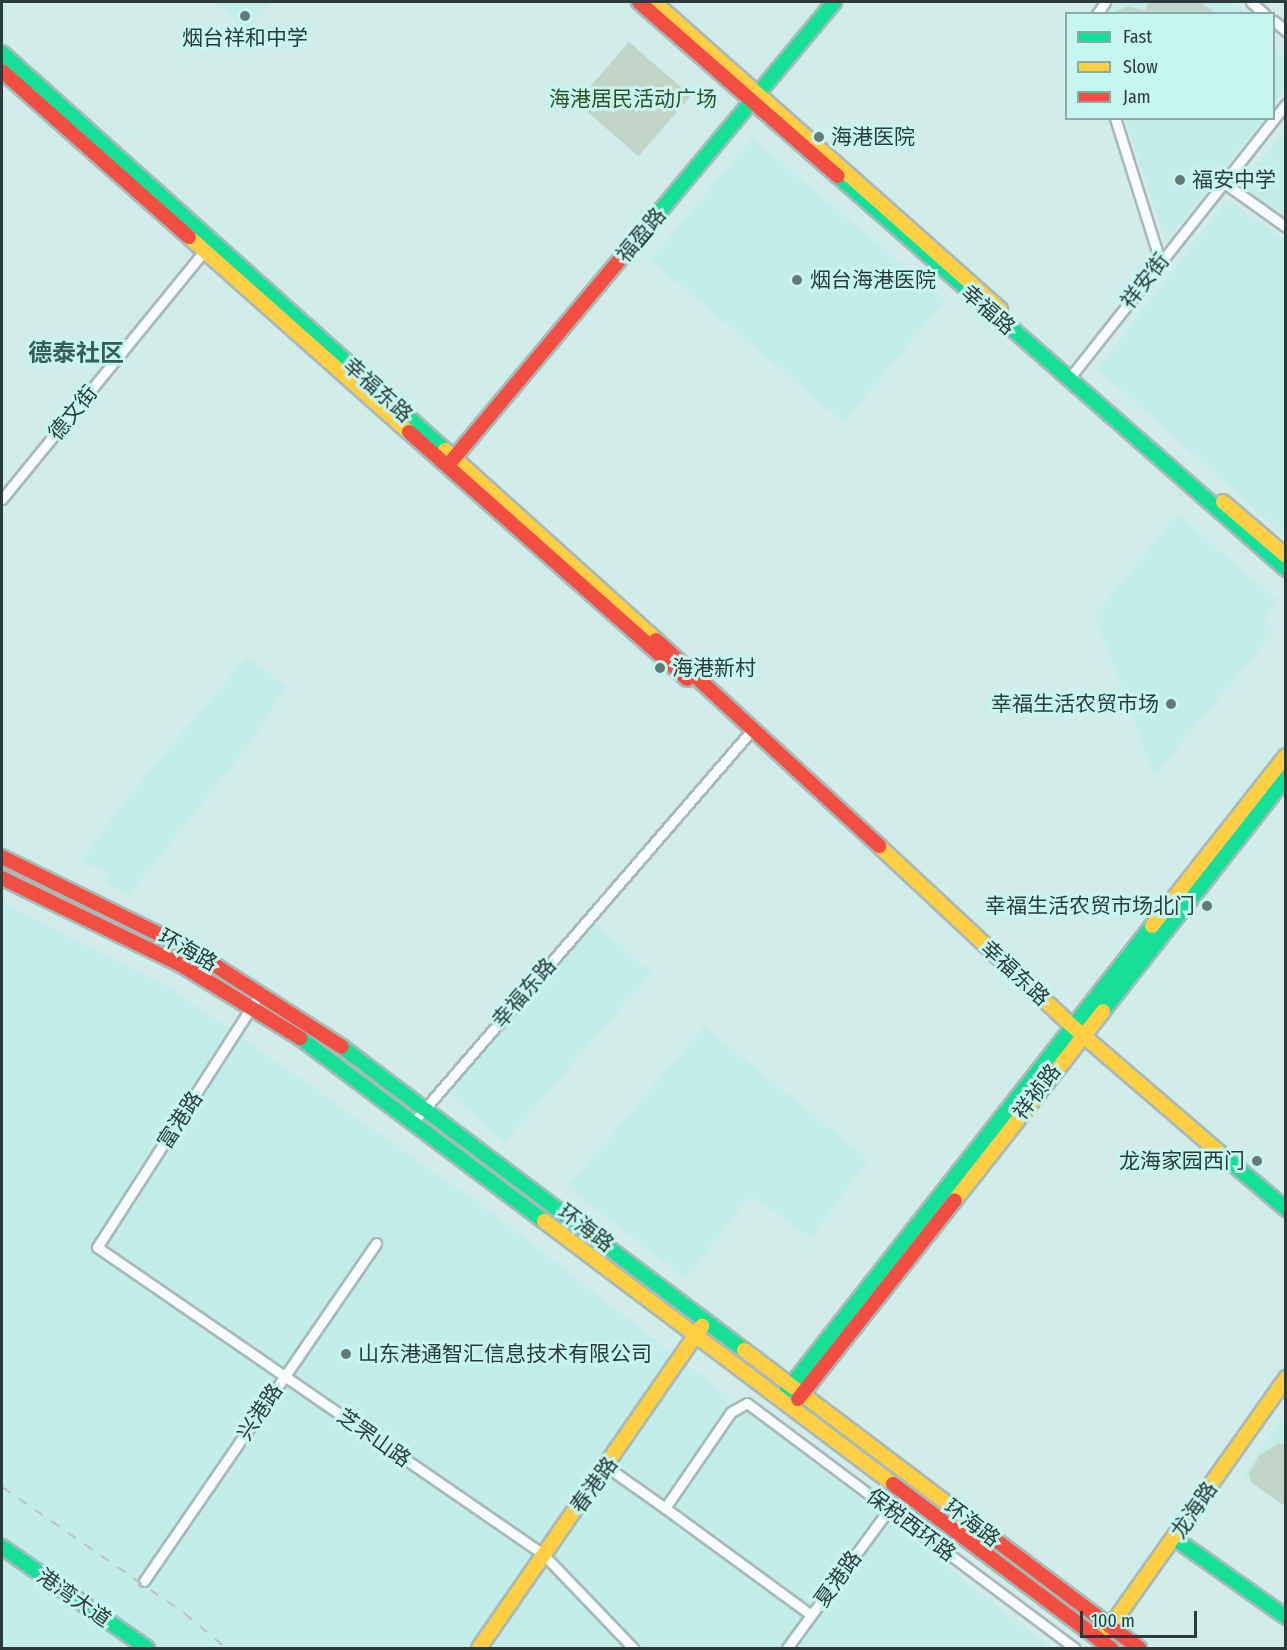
<!DOCTYPE html>
<meta charset="utf-8">
<style>
body{margin:0}
#map{position:relative;width:1287px;height:1650px;overflow:hidden;background:#d2ece9;font-family:"Fira Sans Condensed","Noto Sans SC",sans-serif}
div>[style]{position:absolute}
.built>*{inset:0;background:#c2ede8;transform-origin:0 0}
.green>*{inset:0;background:#c2d5c9;transform-origin:0 0}
.roads{filter:drop-shadow(2px 0 #a7bab9) drop-shadow(-2px 0 #a7bab9) drop-shadow(0 2px #a7bab9) drop-shadow(0 -2px #a7bab9)}
.street>*{height:9px;margin:-4.5px;padding:0 4.5px;transform-origin:4.5px;border-radius:4.5px;background:#f8fcfc}
.fast>*{height:14px;margin:-7px;padding:0 7px;transform-origin:7px;border-radius:7px;background:#16e098}
.slow>*{height:14px;margin:-7px;padding:0 7px;transform-origin:7px;border-radius:7px;background:#ffcf43}
.jam>*{height:14px;margin:-7px;padding:0 7px;transform-origin:7px;border-radius:7px;background:#f24e42}
.rail>*{height:2px;margin-top:-1px;transform-origin:0;background:repeating-linear-gradient(90deg,#bdc4c3 0 10px,transparent 0 20px)}
.dots>*{width:16px;height:16px;translate:-50% -50%;box-sizing:border-box;border:3px solid #c7f6f1;border-radius:50%}
span{translate:-50% -50%;white-space:nowrap;text-align:center;line-height:1.15;-webkit-text-stroke:6px #c7f6f1;paint-order:stroke}
.poi-label{font-size:21px;color:#293c39}
.left{translate:0 -50%;text-align:left}
.right{translate:-100% -50%;text-align:right}
.park-label{font-size:21px;color:#325023}
.street-label{font-size:21px;color:#293c39}
.quarter-label{font-size:24px;color:#335e5a;font-weight:700}
.frame{position:absolute;inset:0;border:3px solid #293c39;pointer-events:none}
.legend{position:absolute;left:1065px;top:12px;width:210px;height:108px;box-sizing:border-box;background:#c7f6f1;border:2px solid #88aca7;margin:0;padding:8px 10px;list-style:none;font-size:18px;color:#293c39}
.legend li{display:flex;align-items:center;gap:12px;height:30px}
.legend b{width:30px;border:2px solid #88aca7}
.scale{position:absolute;left:1080px;top:1611px;width:117px;height:27px;box-sizing:border-box;border:3px solid #293c39;border-top:0;padding-left:8px;font-size:18px;line-height:21px;white-space:nowrap;color:#293c39;-webkit-text-stroke:4px #c7f6f1;paint-order:stroke}
</style>
<div id="map">
<div class="built">
<div style="clip-path:polygon(214px 2px,272px 2px,247px 30px)"></div>
<div style="clip-path:polygon(1116px 2px,1230px 2px,1245px 13px,1108px 14px)"></div>
<div style="clip-path:polygon(1274px 48px,1285px 58px,1286px 89px,1274px 105px)"></div>
<div style="clip-path:polygon(1125px 118px,1263px 119px,1166px 242px)"></div>
<div style="clip-path:polygon(1285px 130px,1285px 222px,1239px 186px)"></div>
<div style="left:752px;top:138px;width:253px;height:159px;rotate:40deg"></div>
<div style="clip-path:polygon(1228px 199px,1285px 241px,1285px 536px,1097px 369px)"></div>
<div style="clip-path:polygon(1177px 514px,1279px 601px,1264px 620px,1275px 631px,1154px 776px,1095px 615px)"></div>
<div style="clip-path:polygon(246px 657px,287px 687px,250px 744px,129px 896px,106px 883px,110px 876px,101px 868px,80px 863px,117px 810px)"></div>
<div style="clip-path:polygon(2px 902px,174px 990px,498px 1217px,1051px 1648px,2px 1648px)"></div>
<div style="left:593px;top:922px;width:78px;height:224px;rotate:41deg"></div>
<div style="clip-path:polygon(704px 1026px,869px 1160px,811px 1238px,751px 1195px,686px 1279px,567px 1187px)"></div>
<div style="clip-path:polygon(1285px 1413px,1285px 1507px,1242px 1477px)"></div>
</div>
<div class="green">
<div style="clip-path:polygon(1149px 2px,1200px 2px,1215px 13px,1111px 13px,1129px 6px,1145px 11px)"></div>
<div style="left:629px;top:42px;width:82px;height:80px;rotate:41deg"></div>
<div style="clip-path:polygon(1279px 1443px,1285px 1445px,1285px 1506px,1251px 1482px,1249px 1473px,1259px 1456px)"></div>
</div>
<div class="roads">
<div class="street">
<div style="left:1251px;top:2px;width:18px;rotate:41deg"></div>
<div style="left:1097px;top:14px;width:14px;rotate:-56deg"></div>
<div style="left:1274px;top:21px;width:16px;rotate:40deg"></div>
<div style="left:1115px;top:118px;width:150px;rotate:72.5deg"></div>
<div style="left:1223px;top:182px;width:77px;rotate:35.5deg"></div>
<div style="left:1068px;top:380px;width:352px;rotate:-51.7deg"></div>
<div style="left:2px;top:499px;width:324px;rotate:-50.8deg"></div>
<div style="left:261px;top:992px;width:303px;rotate:122.7deg"></div>
<div style="left:97px;top:1247px;width:541px;rotate:34.54deg"></div>
<div style="left:543px;top:1554px;width:130px;rotate:46.2deg"></div>
<div style="left:416px;top:1119px;width:513px;rotate:-49.19deg"></div>
<div style="left:607px;top:1467px;width:71px;rotate:35.3deg"></div>
<div style="left:665px;top:1508px;width:116px;rotate:-55.5deg"></div>
<div style="left:731px;top:1412px;width:18px;rotate:-29deg"></div>
<div style="left:747px;top:1403px;width:409px;rotate:36.8deg"></div>
<div style="left:665px;top:1508px;width:181px;rotate:36.2deg"></div>
<div style="left:144px;top:1581px;width:410px;rotate:-55.5deg"></div>
<div style="left:787px;top:1648px;width:172px;rotate:-53.7deg"></div>
</div>
<div class="fast">
<div style="left:2px;top:53px;width:595px;rotate:41.87deg"></div>
<div style="left:838px;top:176px;width:596px;rotate:41.26deg"></div>
<div style="left:641px;top:234px;width:302px;rotate:-50.2deg"></div>
<div style="left:1103px;top:1011px;width:296px;rotate:-51.9deg"></div>
<div style="left:300px;top:1038px;width:305px;rotate:36.9deg"></div>
<div style="left:342px;top:1047px;width:503px;rotate:37.01deg"></div>
<div style="left:1220px;top:1153px;width:87px;rotate:40.3deg"></div>
<div style="left:786px;top:1392px;width:593px;rotate:-51.85deg"></div>
<div style="left:1174px;top:1538px;width:137px;rotate:35.2deg"></div>
<div style="left:2px;top:1547px;width:177px;rotate:34.9deg"></div>
</div>
<div class="slow">
<div style="left:654px;top:2px;width:463px;rotate:41.6deg"></div>
<div style="left:189px;top:237px;width:294px;rotate:41.6deg"></div>
<div style="left:445px;top:450px;width:284px;rotate:42deg"></div>
<div style="left:1223px;top:502px;width:83px;rotate:40.6deg"></div>
<div style="left:879px;top:846px;width:262px;rotate:43deg"></div>
<div style="left:1071px;top:1025px;width:196px;rotate:40.7deg"></div>
<div style="left:1152px;top:926px;width:216px;rotate:-51.8deg"></div>
<div style="left:955px;top:1200px;width:240px;rotate:-51.9deg"></div>
<div style="left:544px;top:1221px;width:437px;rotate:37deg"></div>
<div style="left:744px;top:1350px;width:287px;rotate:37.1deg"></div>
<div style="left:1105px;top:1634px;width:314px;rotate:-54.7deg"></div>
<div style="left:479px;top:1648px;width:392px;rotate:-55.3deg"></div>
</div>
<div class="jam">
<div style="left:639px;top:2px;width:264px;rotate:41.2deg"></div>
<div style="left:2px;top:71px;width:250px;rotate:41.6deg"></div>
<div style="left:409px;top:432px;width:372px;rotate:41.6deg"></div>
<div style="left:449px;top:464px;width:300px;rotate:-50.1deg"></div>
<div style="left:656px;top:640px;width:304px;rotate:42.7deg"></div>
<div style="left:2px;top:857px;width:211px;rotate:26.2deg"></div>
<div style="left:191px;top:950px;width:179px;rotate:32.7deg"></div>
<div style="left:2px;top:878px;width:199px;rotate:25.9deg"></div>
<div style="left:181px;top:965px;width:140px;rotate:31.5deg"></div>
<div style="left:798px;top:1399px;width:253px;rotate:-51.7deg"></div>
<div style="left:893px;top:1484px;width:273px;rotate:37deg"></div>
<div style="left:973px;top:1523px;width:208px;rotate:37deg"></div>
</div>
</div>
<div class="rail">
<div style="left:2px;top:1487px;width:221px;rotate:34.7deg"></div>
<div style="left:184px;top:1613px;width:55px;rotate:39.8deg"></div>
</div>
<div class="dots">
<div style="left:245px;top:16px;background:#647a77"></div>
<div style="left:819px;top:137px;background:#647a77"></div>
<div style="left:1180px;top:180px;background:#647a77"></div>
<div style="left:797px;top:280px;background:#647a77"></div>
<div style="left:660px;top:668px;background:#647a77"></div>
<div style="left:1171px;top:704px;background:#647a77"></div>
<div style="left:1207px;top:906px;background:#647a77"></div>
<div style="left:1257px;top:1161px;background:#647a77"></div>
<div style="left:346px;top:1354px;background:#647a77"></div>
</div>
<div class="poi-label">
<span style="left:245px;top:38px">烟台祥和中学</span>
<span class="left" style="left:831px;top:137px">海港医院</span>
<span class="left" style="left:1192px;top:180px">福安中学</span>
<span class="left" style="left:810px;top:280px">烟台海港医院</span>
<span class="left" style="left:672px;top:668px">海港新村</span>
<span class="right" style="left:1159px;top:704px">幸福生活农贸市场</span>
<span class="right" style="left:1195px;top:906px">幸福生活农贸市场北门</span>
<span class="right" style="left:1245px;top:1161px">龙海家园西门</span>
<span class="left" style="left:358px;top:1354px">山东港通智汇信息技术有限公司</span>
</div>
<div class="park-label">
<span style="left:633px;top:99px">海港居民活动广场</span>
</div>
<div class="street-label">
<span style="left:641px;top:235px;rotate:-50deg">福盈路</span>
<span style="left:1145px;top:281px;rotate:-52deg">祥安街</span>
<span style="left:988px;top:310px;rotate:41deg">幸福路</span>
<span style="left:378px;top:390px;rotate:42deg">幸福东路</span>
<span style="left:73px;top:413px;rotate:-51deg">德文街</span>
<span style="left:188px;top:950px;rotate:29deg">环海路</span>
<span style="left:1015px;top:973px;rotate:43deg">幸福东路</span>
<span style="left:524px;top:993px;rotate:-49deg">幸福东路</span>
<span style="left:1037px;top:1092px;rotate:-53deg">祥祯路</span>
<span style="left:180px;top:1120px;rotate:-57deg">富港路</span>
<span style="left:586px;top:1228px;rotate:37deg">环海路</span>
<span style="left:260px;top:1412px;rotate:-56deg">兴港路</span>
<span style="left:374px;top:1438px;rotate:35deg">芝罘山路</span>
<span style="left:594px;top:1485px;rotate:-54deg">春港路</span>
<span style="left:1194px;top:1510px;rotate:-55deg">龙海路</span>
<span style="left:972px;top:1523px;rotate:37deg">环海路</span>
<span style="left:911px;top:1525px;rotate:37deg">保税西环路</span>
<span style="left:838px;top:1579px;rotate:-54deg">夏港路</span>
<span style="left:74px;top:1598px;rotate:35deg">港湾大道</span>
</div>
<div class="quarter-label">
<span style="left:76px;top:354px">德泰社区</span>
</div>
<div class="frame"></div>
<ul class="legend">
<li><b style="height:8px;background:#16e098"></b>Fast</li>
<li><b style="height:8px;background:#ffcf43"></b>Slow</li>
<li><b style="height:8px;background:#f24e42"></b>Jam</li>
</ul>
<div class="scale">100 m</div>
</div>
